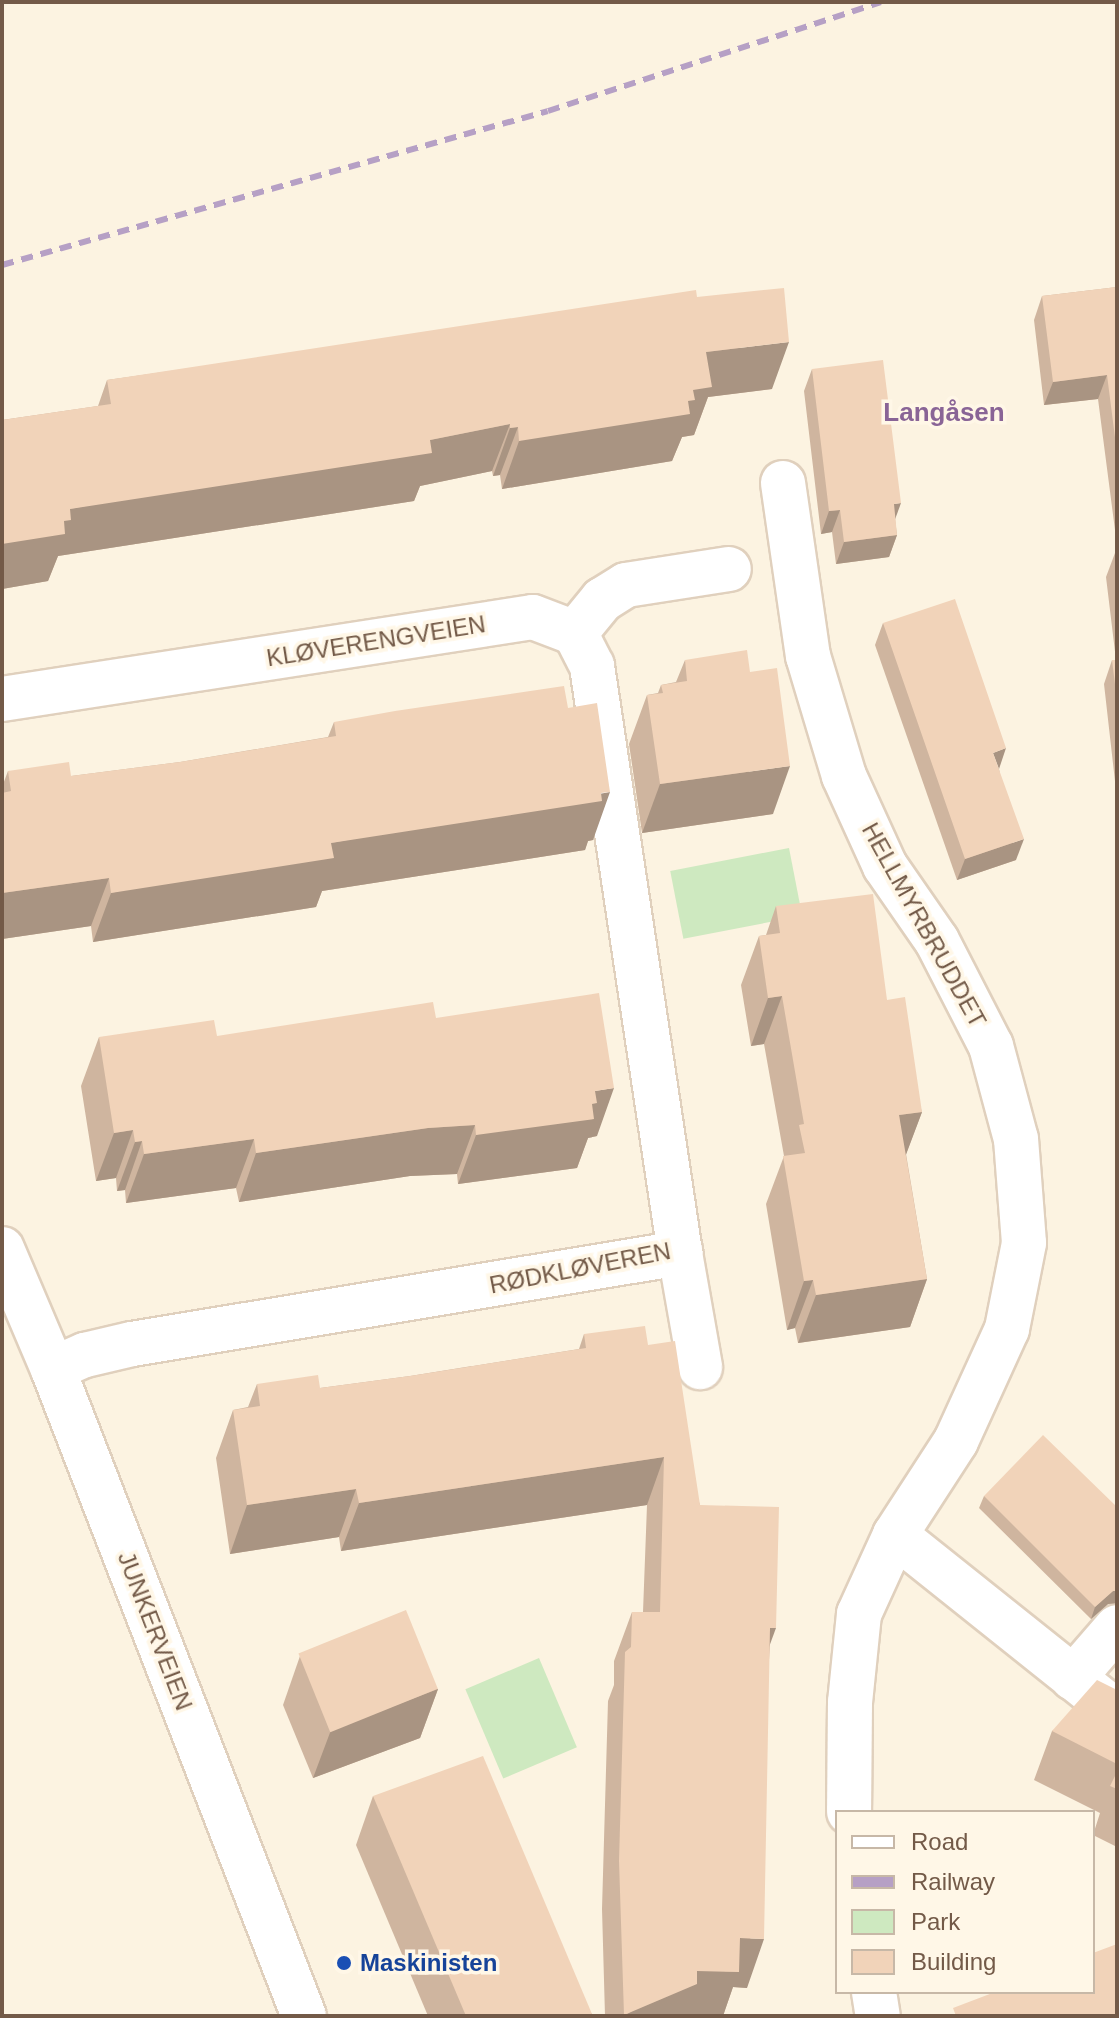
<!DOCTYPE html>
<meta charset="utf-8">
<style>
body{margin:0}
#map{position:relative;width:1119px;height:2018px;overflow:hidden;background:#fcf3e1;font-family:Arial,sans-serif}
div>[style]{position:absolute}
.green>*{inset:0;background:#cee9c0;transform-origin:0 0}
.roads{filter:drop-shadow(2px 0 #e0d0bd) drop-shadow(-2px 0 #e0d0bd) drop-shadow(0 2px #e0d0bd) drop-shadow(0 -2px #e0d0bd)}
.minor>*{height:44px;margin:-22px;padding:0 22px;transform-origin:22px;border-radius:22px;background:#fff}
.tertiary>*{height:44px;margin:-22px;padding:0 22px;transform-origin:22px;border-radius:22px;background:#fff}
.rail>*{height:6px;margin-top:-3px;transform-origin:0;background:repeating-linear-gradient(90deg,#b6a0c5 0 12px,transparent 0 20px)}
.wall>*{inset:0;background:#cfb59f}
.shaded-wall>*{inset:0;background:#a99482}
.building>*{inset:0;background:#f1d3b9;transform-origin:0 0}
.dots>*{width:22px;height:22px;translate:-50% -50%;box-sizing:border-box;border:4px solid #fff7e7;border-radius:50%}
span{translate:-50% -50%;white-space:nowrap;text-align:center;line-height:1.15;-webkit-text-stroke:7px #fff7e7;paint-order:stroke}
.street-label{font-size:24px;color:#735a48}
.transit-label{font-size:24px;color:#164399;font-weight:700}
.left{translate:0 -50%;text-align:left}
.neighbourhood-label{font-size:26px;color:#896496;font-weight:700}
.frame{position:absolute;inset:0;border:4px solid #735a48;pointer-events:none}
.legend{position:absolute;left:835px;top:1810px;width:260px;height:184px;box-sizing:border-box;background:#fff7e7;border:2px solid #c7b8a7;margin:0;padding:10px 14px;list-style:none;font-size:24px;color:#735a48}
.legend li{display:flex;align-items:center;gap:16px;height:40px}
.legend b{width:40px;border:2px solid #c7b8a7}
</style>
<div id="map">
<div class="green">
<div style="left:789px;top:848px;width:69px;height:121px;rotate:79deg"></div>
<div style="left:539px;top:1658px;width:97px;height:80px;rotate:67deg"></div>
</div>
<div class="roads">
<div class="minor">
<div style="left:783px;top:483px;width:175px;rotate:81.8deg"></div>
<div style="left:808px;top:656px;width:125px;rotate:73.3deg"></div>
<div style="left:844px;top:776px;width:99px;rotate:65.5deg"></div>
<div style="left:885px;top:866px;width:91px;rotate:55.3deg"></div>
<div style="left:937px;top:941px;width:118px;rotate:62.8deg"></div>
<div style="left:991px;top:1046px;width:96px;rotate:75deg"></div>
<div style="left:1016px;top:1139px;width:104px;rotate:85.6deg"></div>
<div style="left:1024px;top:1243px;width:88px;rotate:101.2deg"></div>
<div style="left:1007px;top:1329px;width:123px;rotate:114.5deg"></div>
<div style="left:956px;top:1441px;width:112px;rotate:123deg"></div>
<div style="left:895px;top:1535px;width:87px;rotate:114.5deg"></div>
<div style="left:859px;top:1614px;width:88px;rotate:95.8deg"></div>
<div style="left:850px;top:1702px;width:110px;rotate:90.5deg"></div>
<div style="left:575px;top:633px;width:43px;rotate:-50.7deg"></div>
<div style="left:602px;top:600px;width:28px;rotate:-32deg"></div>
<div style="left:626px;top:585px;width:104px;rotate:-8.8deg"></div>
<div style="left:2px;top:699px;width:537px;rotate:-8.78deg"></div>
<div style="left:533px;top:617px;width:45px;rotate:20.9deg"></div>
<div style="left:680px;top:1253px;width:116px;rotate:80deg"></div>
<div style="left:53px;top:1369px;width:35px;rotate:-24deg"></div>
<div style="left:85px;top:1355px;width:48px;rotate:-13.2deg"></div>
<div style="left:132px;top:1344px;width:556px;rotate:-9.43deg"></div>
<div style="left:680px;top:1253px;width:594px;rotate:-98.53deg"></div>
<div style="left:592px;top:666px;width:37px;rotate:-117deg"></div>
<div style="left:895px;top:1535px;width:284px;rotate:38.6deg"></div>
<div style="left:1073px;top:1678px;width:67px;rotate:-49.2deg"></div>
<div style="left:874px;top:1992px;width:24px;rotate:81deg"></div>
</div>
<div class="tertiary">
<div style="left:2px;top:1249px;width:130px;rotate:67deg"></div>
<div style="left:53px;top:1369px;width:694px;rotate:68.8deg"></div>
</div>
</div>
<div class="rail">
<div style="left:2px;top:265px;width:567px;rotate:-15.75deg"></div>
<div style="left:548px;top:111px;width:350px;rotate:-18.1deg"></div>
</div>
<div class="wall">
<div style="clip-path:polygon(1117px 287px,1117px 529px,1115px 530px,1098px 399px,1044px 405px,1034px 320px,1042px 296px)"></div>
<div style="clip-path:polygon(697px 297px,772px 389px,708px 397px,694px 435px,682px 437px,672px 461px,502px 489px,500px 475px,493px 476px,492px 471px,420px 486px,414px 501px,58px 556px,48px 581px,2px 589px,2px 420px,98px 406px,107px 380px)"></div>
<div style="clip-path:polygon(812px 369px,895px 519px,897px 535px,889px 557px,836px 564px,832px 532px,821px 534px,804px 391px)"></div>
<div style="clip-path:polygon(1115px 553px,1117px 553px,1116px 790px,1104px 684px,1112px 660px,1116px 660px,1106px 577px)"></div>
<div style="clip-path:polygon(883px 623px,999px 769px,1016px 860px,957px 880px,875px 645px)"></div>
<div style="clip-path:polygon(685px 660px,773px 814px,642px 833px,629px 744px,647px 695px,658px 693px,661px 685px,676px 682px)"></div>
<div style="clip-path:polygon(334px 722px,593px 840px,588px 841px,585px 850px,322px 891px,316px 907px,93px 942px,91px 926px,2px 939px,2px 787px,8px 771px,71px 776px,180px 762px,328px 737px)"></div>
<div style="clip-path:polygon(776px 906px,887px 1000px,922px 1112px,906px 1154px,927px 1279px,910px 1327px,798px 1343px,795px 1328px,787px 1330px,766px 1204px,784px 1156px,764px 1044px,751px 1046px,741px 985px,759px 936px,766px 935px)"></div>
<div style="clip-path:polygon(217px 1036px,597px 1136px,588px 1138px,577px 1168px,458px 1184px,457px 1174px,410px 1176px,239px 1202px,236px 1188px,126px 1203px,125px 1190px,117px 1191px,116px 1178px,96px 1181px,81px 1086px,99px 1037px)"></div>
<div style="clip-path:polygon(584px 1334px,648px 1345px,700px 1505px,770px 1645px,747px 1988px,733px 1987px,723px 2016px,605px 2016px,602px 1909px,608px 1701px,614px 1685px,614px 1661px,632px 1612px,643px 1612px,647px 1505px,341px 1551px,339px 1537px,230px 1554px,216px 1458px,233px 1410px,248px 1407px,257px 1384px,320px 1388px,410px 1376px,579px 1349px)"></div>
<div style="clip-path:polygon(984px 1496px,1117px 1507px,1117px 1603px,1108px 1604px,1091px 1619px,979px 1508px)"></div>
<div style="clip-path:polygon(300px 1656px,438px 1689px,420px 1738px,313px 1778px,283px 1705px)"></div>
<div style="clip-path:polygon(1117px 1690px,1117px 1847px,1093px 1835px,1100px 1813px,1034px 1780px,1052px 1731px)"></div>
<div style="clip-path:polygon(373px 1796px,592px 2014px,592px 2016px,428px 2016px,356px 1845px)"></div>
</div>
<div class="shaded-wall">
<div style="clip-path:polygon(789px 342px,772px 389px,708px 397px,694px 435px,682px 437px,672px 461px,502px 489px,519px 441px,706px 352px)"></div>
<div style="clip-path:polygon(1107px 375px,1098px 399px,1044px 405px,1053px 382px)"></div>
<div style="clip-path:polygon(510px 424px,492px 471px,420px 486px,414px 501px,58px 556px,48px 581px,2px 589px,2px 544px,70px 509px,430px 440px)"></div>
<div style="clip-path:polygon(518px 427px,500px 475px,493px 476px,510px 428px)"></div>
<div style="clip-path:polygon(901px 503px,893px 525px,894px 504px)"></div>
<div style="clip-path:polygon(840px 510px,832px 532px,821px 534px,829px 511px)"></div>
<div style="clip-path:polygon(897px 535px,889px 557px,836px 564px,844px 542px)"></div>
<div style="clip-path:polygon(1006px 748px,999px 769px,993px 753px)"></div>
<div style="clip-path:polygon(790px 766px,773px 814px,642px 833px,660px 784px)"></div>
<div style="clip-path:polygon(610px 792px,593px 840px,588px 841px,585px 850px,322px 891px,316px 907px,93px 942px,111px 893px,331px 843px)"></div>
<div style="clip-path:polygon(1024px 839px,1016px 860px,957px 880px,965px 859px)"></div>
<div style="clip-path:polygon(109px 878px,91px 926px,2px 939px,2px 893px)"></div>
<div style="clip-path:polygon(782px 996px,764px 1044px,751px 1046px,768px 998px)"></div>
<div style="clip-path:polygon(614px 1088px,597px 1136px,588px 1138px,577px 1168px,458px 1184px,476px 1135px,595px 1091px)"></div>
<div style="clip-path:polygon(922px 1112px,904px 1160px,899px 1115px)"></div>
<div style="clip-path:polygon(475px 1125px,457px 1174px,410px 1176px,239px 1202px,256px 1153px,428px 1128px)"></div>
<div style="clip-path:polygon(133px 1130px,116px 1178px,96px 1181px,114px 1133px)"></div>
<div style="clip-path:polygon(254px 1139px,236px 1188px,126px 1203px,144px 1154px)"></div>
<div style="clip-path:polygon(142px 1141px,125px 1190px,117px 1191px,135px 1142px)"></div>
<div style="clip-path:polygon(927px 1279px,910px 1327px,798px 1343px,816px 1295px)"></div>
<div style="clip-path:polygon(813px 1280px,795px 1328px,787px 1330px,804px 1281px)"></div>
<div style="clip-path:polygon(664px 1457px,647px 1505px,341px 1551px,359px 1503px)"></div>
<div style="clip-path:polygon(356px 1489px,339px 1537px,230px 1554px,247px 1505px)"></div>
<div style="clip-path:polygon(1113px 1591px,1117px 1591px,1117px 1603px,1108px 1604px,1091px 1619px,1095px 1607px)"></div>
<div style="clip-path:polygon(770px 1628px,776px 1628px,758px 1677px)"></div>
<div style="clip-path:polygon(438px 1689px,420px 1738px,313px 1778px,331px 1730px)"></div>
<div style="clip-path:polygon(740px 1938px,764px 1939px,747px 1988px,733px 1987px,723px 2016px,624px 2016px,697px 1971px)"></div>
</div>
<div class="building">
<div style="clip-path:polygon(1117px 287px,1117px 453px,1107px 375px,1053px 382px,1042px 296px)"></div>
<div style="clip-path:polygon(784px 288px,789px 342px,706px 352px,712px 387px,693px 390px,695px 400px,688px 401px,690px 414px,519px 441px,518px 427px,510px 428px,510px 424px,430px 440px,432px 453px,70px 509px,71px 520px,64px 521px,65px 534px,2px 544px,2px 420px,111px 404px,107px 380px,696px 290px,697px 297px)"></div>
<div style="clip-path:polygon(883px 360px,901px 503px,894px 504px,897px 535px,844px 542px,840px 510px,829px 511px,812px 369px)"></div>
<div style="clip-path:polygon(955px 599px,1006px 748px,993px 753px,1024px 839px,965px 859px,883px 623px)"></div>
<div style="clip-path:polygon(747px 650px,750px 672px,777px 668px,790px 766px,660px 784px,647px 695px,663px 693px,661px 685px,687px 681px,685px 660px)"></div>
<div style="clip-path:polygon(1112px 660px,1117px 660px,1117px 700px)"></div>
<div style="clip-path:polygon(564px 686px,568px 708px,597px 703px,610px 792px,601px 793px,602px 801px,331px 843px,334px 858px,111px 893px,109px 878px,2px 893px,2px 793px,11px 791px,8px 771px,69px 762px,71px 776px,180px 762px,336px 736px,334px 722px,395px 711px)"></div>
<div style="clip-path:polygon(873px 894px,887px 1000px,905px 997px,922px 1112px,899px 1115px,927px 1279px,816px 1295px,813px 1280px,804px 1281px,783px 1156px,805px 1153px,799px 1125px,804px 1124px,782px 996px,768px 998px,759px 936px,780px 933px,776px 906px)"></div>
<div style="clip-path:polygon(599px 993px,614px 1088px,595px 1091px,597px 1103px,592px 1104px,594px 1119px,476px 1135px,475px 1125px,428px 1128px,256px 1153px,254px 1139px,144px 1154px,142px 1141px,135px 1142px,133px 1130px,114px 1133px,99px 1037px,214px 1020px,217px 1036px,433px 1002px,436px 1018px)"></div>
<div style="clip-path:polygon(645px 1326px,648px 1345px,675px 1341px,700px 1505px,779px 1507px,776px 1628px,770px 1628px,764px 1939px,740px 1938px,739px 1972px,697px 1971px,697px 1984px,624px 2015px,619px 1861px,625px 1652px,631px 1647px,632px 1612px,660px 1612px,664px 1457px,359px 1503px,356px 1489px,247px 1505px,233px 1410px,260px 1406px,257px 1384px,318px 1375px,320px 1388px,410px 1376px,586px 1348px,584px 1334px)"></div>
<div style="clip-path:polygon(1043px 1435px,1117px 1507px,1117px 1591px,1113px 1591px,1095px 1607px,984px 1496px)"></div>
<div style="left:406px;top:1610px;width:85px;height:116px;rotate:68deg"></div>
<div style="clip-path:polygon(1097px 1680px,1117px 1690px,1117px 1764px,1052px 1731px)"></div>
<div style="clip-path:polygon(483px 1756px,592px 2014px,588px 2016px,466px 2016px,373px 1796px)"></div>
<div style="clip-path:polygon(1117px 1772px,1117px 1789px,1110px 1786px)"></div>
<div style="clip-path:polygon(1117px 1944px,1117px 2016px,956px 2016px,953px 2008px,995px 1992px,1093px 1992px,1093px 1953px)"></div>
</div>
<div class="dots">
<div style="left:344px;top:1963px;background:#1a4fb4"></div>
</div>
<div class="street-label">
<span style="left:376px;top:641px;rotate:-9deg">KLØVERENGVEIEN</span>
<span style="left:924px;top:925px;rotate:61deg">HELLMYRBRUDDET</span>
<span style="left:580px;top:1268px;rotate:-11deg">RØDKLØVEREN</span>
<span style="left:155px;top:1631px;rotate:69deg">JUNKERVEIEN</span>
</div>
<div class="transit-label">
<span class="left" style="left:360px;top:1963px">Maskinisten</span>
</div>
<div class="neighbourhood-label">
<span style="left:944px;top:413px">Langåsen</span>
</div>
<div class="frame"></div>
<ul class="legend">
<li><b style="height:10px;background:#fff"></b>Road</li>
<li><b style="height:10px;background:#b6a0c5"></b>Railway</li>
<li><b style="height:22px;background:#cee9c0"></b>Park</li>
<li><b style="height:22px;background:#f1d3b9"></b>Building</li>
</ul>
</div>
